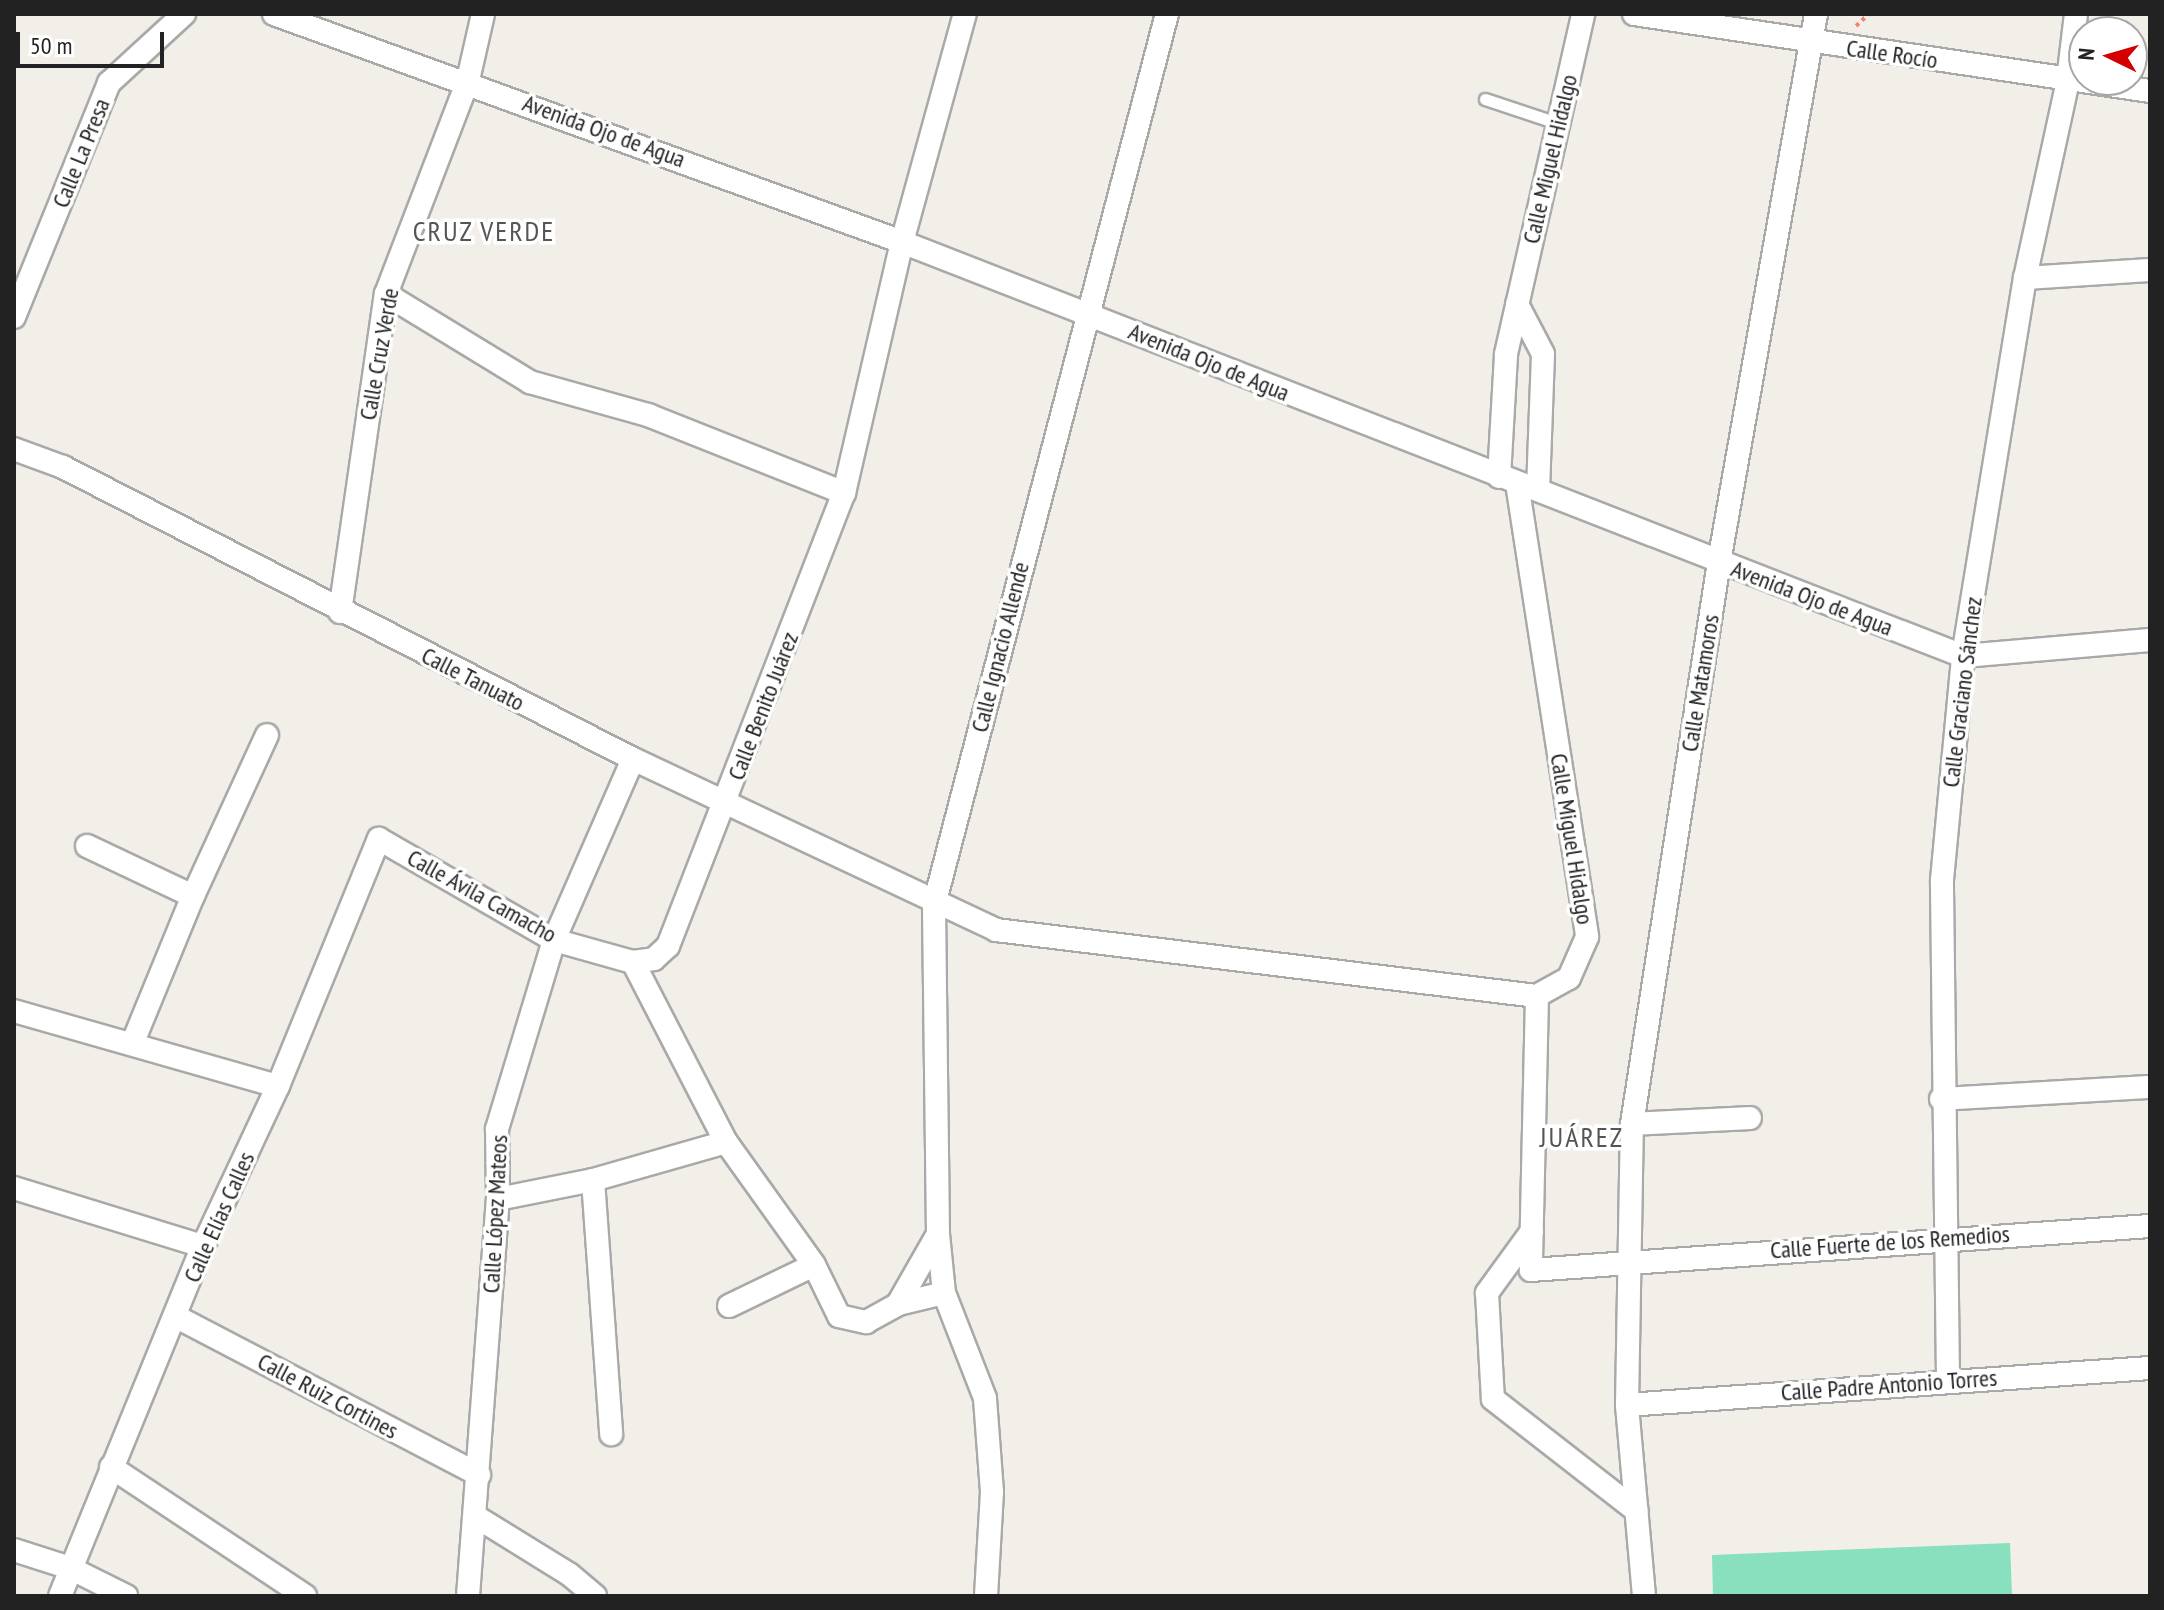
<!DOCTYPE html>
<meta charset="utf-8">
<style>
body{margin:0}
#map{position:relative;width:2164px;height:1610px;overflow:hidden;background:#f2efe9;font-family:"PT Sans Narrow",sans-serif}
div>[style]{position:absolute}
.pitch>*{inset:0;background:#88e0be}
.path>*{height:4px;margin-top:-2px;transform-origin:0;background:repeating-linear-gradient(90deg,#fa8072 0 4px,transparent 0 8px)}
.roads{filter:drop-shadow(2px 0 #a9a9a9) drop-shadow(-2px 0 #a9a9a9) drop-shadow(0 2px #a9a9a9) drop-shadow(0 -2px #a9a9a9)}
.lane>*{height:11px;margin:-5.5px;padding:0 5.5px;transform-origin:5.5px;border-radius:5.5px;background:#fff}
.street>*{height:22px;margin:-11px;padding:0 11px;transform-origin:11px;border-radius:11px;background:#fff}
span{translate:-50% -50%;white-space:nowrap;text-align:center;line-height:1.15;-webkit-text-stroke:7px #fff;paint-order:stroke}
.street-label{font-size:24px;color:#222}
.quarter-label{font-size:28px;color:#555;letter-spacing:2px}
.frame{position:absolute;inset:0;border:16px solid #222;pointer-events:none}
.north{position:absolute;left:2068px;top:16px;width:80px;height:80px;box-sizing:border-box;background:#fff;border:2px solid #a7a7a7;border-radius:50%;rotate:275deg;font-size:22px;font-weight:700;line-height:32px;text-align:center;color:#222}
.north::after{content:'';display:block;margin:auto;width:28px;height:36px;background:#d40000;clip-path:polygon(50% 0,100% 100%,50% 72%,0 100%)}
.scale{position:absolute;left:16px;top:32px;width:148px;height:36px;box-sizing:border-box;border:4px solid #222;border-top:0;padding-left:10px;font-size:24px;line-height:28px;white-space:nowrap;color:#222;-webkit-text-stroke:6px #fff;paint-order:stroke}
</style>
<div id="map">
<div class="pitch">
<div style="clip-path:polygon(2010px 1543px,2012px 1596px,1713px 1596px,1712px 1555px)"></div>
</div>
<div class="path">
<div style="left:1856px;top:26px;width:18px;rotate:-43deg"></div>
</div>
<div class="roads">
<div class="lane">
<div style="left:1485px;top:99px;width:76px;rotate:18.4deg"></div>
</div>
<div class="street">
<div style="left:274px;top:14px;width:668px;rotate:19.95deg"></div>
<div style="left:902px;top:242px;width:1139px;rotate:21.32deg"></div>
<div style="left:1963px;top:656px;width:188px;rotate:-4.9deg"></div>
<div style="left:1634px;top:14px;width:522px;rotate:8.49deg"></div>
<div style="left:2025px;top:278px;width:125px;rotate:-3.7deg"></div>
<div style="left:386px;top:294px;width:169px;rotate:31.4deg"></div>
<div style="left:530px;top:382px;width:123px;rotate:15.6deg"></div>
<div style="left:648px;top:415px;width:211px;rotate:21.7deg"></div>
<div style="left:1517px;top:304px;width:56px;rotate:62.5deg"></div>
<div style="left:1543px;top:354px;width:135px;rotate:92.1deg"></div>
<div style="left:14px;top:317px;width:253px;rotate:-67.9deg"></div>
<div style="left:109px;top:83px;width:102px;rotate:-42.6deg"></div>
<div style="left:14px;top:449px;width:52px;rotate:20.2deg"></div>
<div style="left:63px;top:467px;width:640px;rotate:27.13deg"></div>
<div style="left:633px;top:759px;width:401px;rotate:25.2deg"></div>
<div style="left:996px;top:930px;width:545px;rotate:6.96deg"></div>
<div style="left:1499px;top:477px;width:123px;rotate:-86.7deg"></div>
<div style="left:1506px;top:354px;width:349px;rotate:-77.2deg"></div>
<div style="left:1517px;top:483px;width:459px;rotate:81.2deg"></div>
<div style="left:1587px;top:937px;width:45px;rotate:113.7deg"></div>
<div style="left:1569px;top:978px;width:37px;rotate:151deg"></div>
<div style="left:1537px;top:996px;width:274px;rotate:91.3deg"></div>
<div style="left:1531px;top:1270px;width:621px;rotate:-4.07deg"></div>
<div style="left:340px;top:612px;width:321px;rotate:-81.8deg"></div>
<div style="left:386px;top:294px;width:229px;rotate:-69deg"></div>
<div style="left:468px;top:80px;width:68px;rotate:-77.2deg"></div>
<div style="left:87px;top:846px;width:117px;rotate:25.3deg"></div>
<div style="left:633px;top:962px;width:203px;rotate:62.7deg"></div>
<div style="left:726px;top:1142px;width:151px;rotate:54.4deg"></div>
<div style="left:814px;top:1265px;width:57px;rotate:63.9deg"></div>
<div style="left:839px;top:1316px;width:28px;rotate:13deg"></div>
<div style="left:866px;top:1322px;width:37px;rotate:-29deg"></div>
<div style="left:898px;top:1304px;width:47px;rotate:-13.4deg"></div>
<div style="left:14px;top:1011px;width:274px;rotate:15.9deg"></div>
<div style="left:133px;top:1042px;width:158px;rotate:-67.7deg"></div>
<div style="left:193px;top:896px;width:177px;rotate:-65.3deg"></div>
<div style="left:1941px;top:1099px;width:209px;rotate:-3.3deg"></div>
<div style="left:1632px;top:1124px;width:118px;rotate:-2.9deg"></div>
<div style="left:593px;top:1180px;width:255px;rotate:85.9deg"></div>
<div style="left:14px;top:1188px;width:198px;rotate:17.1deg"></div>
<div style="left:498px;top:1199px;width:97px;rotate:-11.3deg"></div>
<div style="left:593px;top:1180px;width:138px;rotate:-15.9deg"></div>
<div style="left:1532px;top:1231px;width:77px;rotate:126deg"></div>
<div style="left:1487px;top:1293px;width:106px;rotate:86.8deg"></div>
<div style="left:1493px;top:1399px;width:182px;rotate:37.9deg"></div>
<div style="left:898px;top:1304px;width:81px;rotate:-60.3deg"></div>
<div style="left:729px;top:1306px;width:94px;rotate:-25.8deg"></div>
<div style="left:177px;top:1317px;width:341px;rotate:27.6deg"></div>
<div style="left:1948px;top:1379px;width:499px;rotate:-90.7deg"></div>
<div style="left:1942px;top:880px;width:225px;rotate:-84.6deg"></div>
<div style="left:1963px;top:656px;width:383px;rotate:-80.7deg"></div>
<div style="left:2025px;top:278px;width:203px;rotate:-77.7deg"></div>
<div style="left:2068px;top:80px;width:66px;rotate:-83.1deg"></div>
<div style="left:1627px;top:1405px;width:524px;rotate:-4.05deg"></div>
<div style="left:111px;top:1467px;width:233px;rotate:33.6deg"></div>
<div style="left:475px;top:1516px;width:110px;rotate:31.7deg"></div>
<div style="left:569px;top:1574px;width:34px;rotate:40deg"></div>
<div style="left:14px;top:1550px;width:59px;rotate:17.8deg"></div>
<div style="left:70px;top:1568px;width:63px;rotate:26.6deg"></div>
<div style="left:60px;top:1596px;width:378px;rotate:-67.8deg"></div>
<div style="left:203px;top:1246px;width:177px;rotate:-64.9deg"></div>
<div style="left:278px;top:1086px;width:267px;rotate:-67.8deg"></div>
<div style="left:379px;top:839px;width:202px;rotate:30deg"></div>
<div style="left:554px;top:940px;width:82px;rotate:15.6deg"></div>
<div style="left:633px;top:962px;width:21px;rotate:-8deg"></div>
<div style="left:654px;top:959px;width:19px;rotate:-43deg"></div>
<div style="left:668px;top:946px;width:486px;rotate:-68.8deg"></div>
<div style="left:844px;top:493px;width:258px;rotate:-77deg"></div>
<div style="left:902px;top:242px;width:237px;rotate:-74.6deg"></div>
<div style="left:468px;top:1596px;width:398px;rotate:-85.7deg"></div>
<div style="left:498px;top:1199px;width:70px;rotate:-90.8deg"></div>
<div style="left:497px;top:1129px;width:197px;rotate:-73.2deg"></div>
<div style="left:554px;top:940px;width:197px;rotate:-66.4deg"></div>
<div style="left:986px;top:1596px;width:104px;rotate:-86.7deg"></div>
<div style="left:992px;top:1492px;width:94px;rotate:-94.3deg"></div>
<div style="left:985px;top:1398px;width:113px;rotate:-111.3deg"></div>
<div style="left:944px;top:1293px;width:59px;rotate:-95.8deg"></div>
<div style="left:938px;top:1234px;width:329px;rotate:-90.7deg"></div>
<div style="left:934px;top:905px;width:921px;rotate:-75.35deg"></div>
<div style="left:1644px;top:1596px;width:192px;rotate:-95.1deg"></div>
<div style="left:1627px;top:1405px;width:281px;rotate:-89deg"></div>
<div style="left:1632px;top:1124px;width:569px;rotate:-81.2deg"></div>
<div style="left:1719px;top:562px;width:557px;rotate:-79.96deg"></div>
</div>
</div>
<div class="street-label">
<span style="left:1892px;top:54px;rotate:8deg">Calle Rocío</span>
<span style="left:604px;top:131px;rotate:20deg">Avenida Ojo de Agua</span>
<span style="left:81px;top:153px;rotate:-68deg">Calle La Presa</span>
<span style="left:1550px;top:159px;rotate:-77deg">Calle Miguel Hidalgo</span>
<span style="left:379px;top:354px;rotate:-80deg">Calle Cruz Verde</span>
<span style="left:1209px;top:362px;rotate:22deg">Avenida Ojo de Agua</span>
<span style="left:1812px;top:598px;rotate:21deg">Avenida Ojo de Agua</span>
<span style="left:1000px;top:647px;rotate:-76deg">Calle Ignacio Allende</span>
<span style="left:473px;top:679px;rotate:27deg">Calle Tanuato</span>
<span style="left:1700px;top:683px;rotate:-81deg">Calle Matamoros</span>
<span style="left:1962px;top:692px;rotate:-83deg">Calle Graciano Sánchez</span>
<span style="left:763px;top:706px;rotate:-69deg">Calle Benito Juárez</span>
<span style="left:1572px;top:839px;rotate:81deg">Calle Miguel Hidalgo</span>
<span style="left:482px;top:896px;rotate:29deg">Calle Ávila Camacho</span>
<span style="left:495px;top:1214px;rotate:-87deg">Calle López Mateos</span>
<span style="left:219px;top:1217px;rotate:-66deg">Calle Elías Calles</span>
<span style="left:1890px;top:1242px;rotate:-4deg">Calle Fuerte de los Remedios</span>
<span style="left:1889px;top:1385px;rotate:-4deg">Calle Padre Antonio Torres</span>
<span style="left:328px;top:1396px;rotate:28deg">Calle Ruiz Cortines</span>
</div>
<div class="quarter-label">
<span style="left:484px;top:231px">CRUZ VERDE</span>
<span style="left:1582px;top:1137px">JUÁREZ</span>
</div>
<div class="frame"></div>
<div class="north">N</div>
<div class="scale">50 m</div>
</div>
